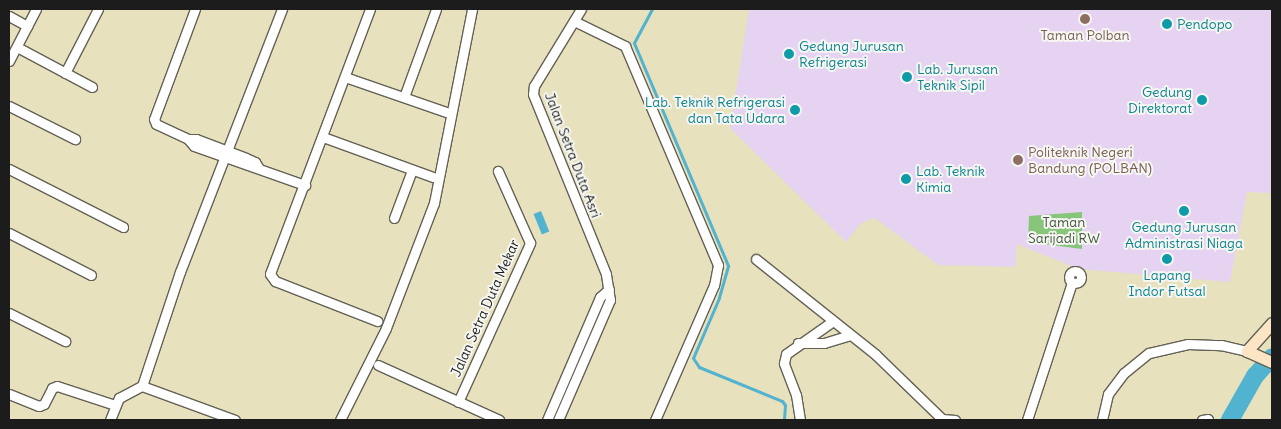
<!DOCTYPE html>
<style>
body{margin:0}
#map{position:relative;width:1281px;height:429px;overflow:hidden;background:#e8e1be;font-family:Delius,sans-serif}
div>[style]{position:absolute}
.built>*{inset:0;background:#e5d3f1}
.green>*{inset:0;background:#87c57b}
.water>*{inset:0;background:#51b3cf;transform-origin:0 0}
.stream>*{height:3px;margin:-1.5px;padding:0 1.5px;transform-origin:1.5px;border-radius:1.5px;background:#51b3cf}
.river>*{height:18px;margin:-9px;padding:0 9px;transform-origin:9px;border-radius:9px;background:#51b3cf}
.roads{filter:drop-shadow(1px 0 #636155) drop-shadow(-1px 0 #636155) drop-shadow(0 1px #636155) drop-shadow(0 -1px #636155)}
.street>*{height:9px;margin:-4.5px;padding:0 4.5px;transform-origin:4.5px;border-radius:4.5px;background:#fff}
.street>.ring{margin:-4.5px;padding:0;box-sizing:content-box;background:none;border:9px solid #fff;border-radius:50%}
.secondary>*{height:11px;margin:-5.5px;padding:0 5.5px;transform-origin:5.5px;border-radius:5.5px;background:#fce5c4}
.dots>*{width:14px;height:14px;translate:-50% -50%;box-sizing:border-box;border:2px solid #f6f6f2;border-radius:50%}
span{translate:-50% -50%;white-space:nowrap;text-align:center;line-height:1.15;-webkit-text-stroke:4px #f6f6f2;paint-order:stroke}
.culture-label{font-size:14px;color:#0d838f}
.left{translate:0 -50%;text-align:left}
.right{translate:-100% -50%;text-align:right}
.education-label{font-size:14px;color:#785e54}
.street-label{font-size:14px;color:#1c1c1c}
.park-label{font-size:14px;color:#41573d}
.frame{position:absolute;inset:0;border:10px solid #1c1c1c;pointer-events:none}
</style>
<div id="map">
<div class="built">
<div style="clip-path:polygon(749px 9px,1272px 9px,1272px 193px,1247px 192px,1230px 282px,1079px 269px,1017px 244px,1015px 267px,938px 265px,875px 218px,861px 223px,846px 242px,730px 128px)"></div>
</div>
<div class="green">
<div style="clip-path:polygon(1082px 212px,1082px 249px,1028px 242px,1029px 216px)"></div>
</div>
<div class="water">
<div style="left:541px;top:211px;width:22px;height:8px;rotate:68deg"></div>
</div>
<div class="stream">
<div style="left:652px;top:9px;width:38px;rotate:118deg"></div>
<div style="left:634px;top:43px;width:242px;rotate:67.1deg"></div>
<div style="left:728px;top:266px;width:33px;rotate:106deg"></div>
<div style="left:719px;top:298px;width:65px;rotate:113.4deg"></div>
<div style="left:693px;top:358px;width:11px;rotate:56deg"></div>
<div style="left:699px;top:367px;width:90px;rotate:22.3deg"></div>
<div style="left:782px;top:401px;width:5px;rotate:53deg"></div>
<div style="left:785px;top:405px;width:15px;rotate:94deg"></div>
</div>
<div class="river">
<div style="left:1230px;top:420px;width:51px;rotate:-60.4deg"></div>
<div style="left:1255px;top:376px;width:25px;rotate:-48deg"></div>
</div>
<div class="roads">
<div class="street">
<div style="left:195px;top:9px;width:117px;rotate:110.4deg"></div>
<div style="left:154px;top:119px;width:5px;rotate:68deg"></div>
<div style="left:156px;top:124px;width:35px;rotate:25deg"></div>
<div style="left:188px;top:139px;width:9px;rotate:49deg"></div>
<div style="left:194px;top:146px;width:118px;rotate:19.4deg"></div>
<div style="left:370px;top:9px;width:283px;rotate:110.7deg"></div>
<div style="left:270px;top:274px;width:9px;rotate:54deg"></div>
<div style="left:275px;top:281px;width:110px;rotate:21.4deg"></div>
<div style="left:9px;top:16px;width:21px;rotate:29deg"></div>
<div style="left:574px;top:21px;width:57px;rotate:26.1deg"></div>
<div style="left:625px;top:46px;width:238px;rotate:67deg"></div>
<div style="left:718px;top:265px;width:20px;rotate:101deg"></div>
<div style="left:714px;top:285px;width:147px;rotate:113.6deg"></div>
<div style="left:17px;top:47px;width:85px;rotate:28.1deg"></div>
<div style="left:9px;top:61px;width:59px;rotate:-62.6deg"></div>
<div style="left:65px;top:73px;width:72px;rotate:-62.7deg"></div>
<div style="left:345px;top:77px;width:107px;rotate:19.1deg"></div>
<div style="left:404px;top:97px;width:94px;rotate:-70deg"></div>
<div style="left:9px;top:106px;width:74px;rotate:26.6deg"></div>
<div style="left:323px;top:137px;width:117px;rotate:20deg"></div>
<div style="left:188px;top:139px;width:8px"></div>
<div style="left:196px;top:139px;width:53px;rotate:20.8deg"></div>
<div style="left:246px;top:158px;width:10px;rotate:24deg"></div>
<div style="left:255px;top:162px;width:6px;rotate:59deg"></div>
<div style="left:9px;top:169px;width:128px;rotate:27deg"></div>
<div style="left:394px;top:218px;width:51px;rotate:-69.4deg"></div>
<div style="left:9px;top:233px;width:92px;rotate:27.1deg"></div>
<div style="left:756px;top:259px;width:152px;rotate:38.6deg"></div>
<div style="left:875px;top:354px;width:93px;rotate:44.1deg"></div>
<div style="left:942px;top:419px;width:13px;rotate:4deg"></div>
<div class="ring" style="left:1069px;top:271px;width:3px;height:3px"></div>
<div style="left:9px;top:313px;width:63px;rotate:26.6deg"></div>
<div style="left:798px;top:343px;width:26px"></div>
<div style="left:824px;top:343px;width:27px;rotate:-17deg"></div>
<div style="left:378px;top:365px;width:133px;rotate:24.4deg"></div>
<div style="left:142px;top:386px;width:120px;rotate:-71.6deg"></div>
<div style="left:180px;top:272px;width:282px;rotate:-68.8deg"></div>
<div style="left:142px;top:386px;width:99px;rotate:20.1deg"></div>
<div style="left:9px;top:394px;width:32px;rotate:22deg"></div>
<div style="left:39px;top:406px;width:5px;rotate:-22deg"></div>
<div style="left:44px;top:404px;width:18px;rotate:-63deg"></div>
<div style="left:52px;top:388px;width:5px;rotate:-22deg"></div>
<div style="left:57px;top:386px;width:61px;rotate:18.1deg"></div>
<div style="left:458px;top:402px;width:175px;rotate:-65.6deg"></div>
<div style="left:530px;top:243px;width:79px;rotate:-114deg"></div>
<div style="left:110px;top:420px;width:24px;rotate:-68deg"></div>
<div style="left:119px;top:398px;width:26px;rotate:-28deg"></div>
<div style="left:340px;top:420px;width:103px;rotate:-63.4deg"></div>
<div style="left:386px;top:328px;width:134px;rotate:-69deg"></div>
<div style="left:434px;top:203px;width:198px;rotate:-78.9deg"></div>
<div style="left:547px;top:420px;width:134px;rotate:-66.7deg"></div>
<div style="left:600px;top:297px;width:12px;rotate:-42deg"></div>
<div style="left:558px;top:420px;width:131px;rotate:-66.6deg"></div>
<div style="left:610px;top:300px;width:26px;rotate:-99deg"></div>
<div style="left:606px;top:274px;width:194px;rotate:-112.1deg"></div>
<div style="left:533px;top:94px;width:8px;rotate:-83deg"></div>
<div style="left:534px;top:86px;width:90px;rotate:-58.6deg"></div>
<div style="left:800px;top:420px;width:25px;rotate:-99deg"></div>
<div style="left:796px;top:395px;width:34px;rotate:-111deg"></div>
<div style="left:784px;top:363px;width:9px;rotate:-77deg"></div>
<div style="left:786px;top:354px;width:57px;rotate:-35.1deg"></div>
<div style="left:1027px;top:420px;width:145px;rotate:-71.9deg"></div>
<div style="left:1102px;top:420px;width:27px;rotate:-77deg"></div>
<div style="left:1108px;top:394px;width:26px;rotate:-53deg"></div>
<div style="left:1124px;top:373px;width:32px;rotate:-39deg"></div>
<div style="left:1149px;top:353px;width:40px;rotate:-13deg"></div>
<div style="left:1188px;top:344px;width:33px;rotate:2deg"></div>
<div style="left:1221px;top:345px;width:27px;rotate:13deg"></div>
<div style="left:1202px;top:420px;width:6px;rotate:-9deg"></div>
</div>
<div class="secondary">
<div style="left:1272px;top:323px;width:38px;rotate:132deg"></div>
<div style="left:1247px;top:351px;width:27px;rotate:24deg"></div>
</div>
</div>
<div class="dots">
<div style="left:1085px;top:19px;background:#8d6e63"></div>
<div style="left:1167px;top:24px;background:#0f9aa8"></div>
<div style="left:789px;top:54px;background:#0f9aa8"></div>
<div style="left:907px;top:77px;background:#0f9aa8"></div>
<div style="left:1202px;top:100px;background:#0f9aa8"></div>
<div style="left:795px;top:110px;background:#0f9aa8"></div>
<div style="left:1018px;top:160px;background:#8d6e63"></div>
<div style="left:906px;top:179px;background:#0f9aa8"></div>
<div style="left:1184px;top:211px;background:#0f9aa8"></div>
<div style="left:1167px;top:259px;background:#0f9aa8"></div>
</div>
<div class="culture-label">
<span class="left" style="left:1177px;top:24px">Pendopo</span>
<span class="left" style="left:799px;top:54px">Gedung Jurusan<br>Refrigerasi</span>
<span class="left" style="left:917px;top:77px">Lab. Jurusan<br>Teknik Sipil</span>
<span class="right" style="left:1192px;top:100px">Gedung<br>Direktorat</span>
<span class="right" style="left:785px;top:110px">Lab. Teknik Refrigerasi<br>dan Tata Udara</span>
<span class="left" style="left:916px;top:179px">Lab. Teknik<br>Kimia</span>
<span style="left:1184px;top:235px">Gedung Jurusan<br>Administrasi Niaga</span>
<span style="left:1167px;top:283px">Lapang<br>Indor Futsal</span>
</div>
<div class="education-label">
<span style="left:1085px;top:35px">Taman Polban</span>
<span class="left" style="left:1028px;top:160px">Politeknik Negeri<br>Bandung (POLBAN)</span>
</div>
<div class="street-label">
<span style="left:573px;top:155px;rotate:69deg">Jalan Setra Duta Asri</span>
<span style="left:485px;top:308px;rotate:-66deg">Jalan Setra Duta Mekar</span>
</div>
<div class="park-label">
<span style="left:1064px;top:230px">Taman<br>Sarijadi RW</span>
</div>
<div class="frame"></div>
</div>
